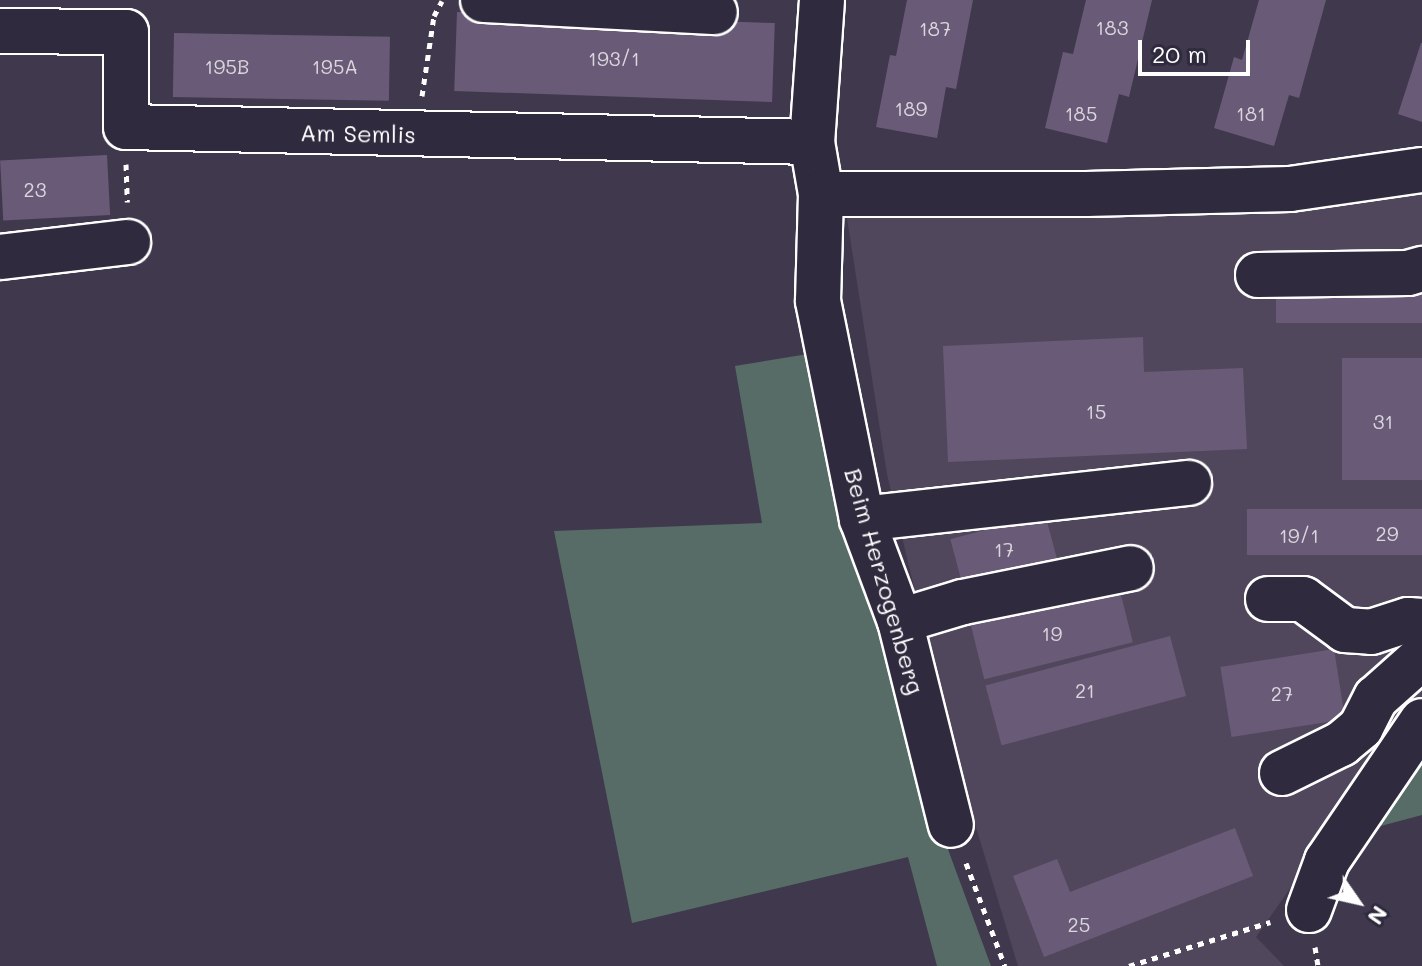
<!DOCTYPE html>
<style>
body{margin:0}
#map{position:relative;width:1422px;height:966px;overflow:hidden;background:#40394e;font-family:Mali,sans-serif}
div>[style]{position:absolute}
.built>*{inset:0;background:#50475d}
.green>*{inset:0;background:#576c67}
.building>*{inset:0;background:#695b77;transform-origin:0 0}
.path>*{height:5px;margin-top:-2.5px;transform-origin:0;background:repeating-linear-gradient(90deg,#fff 0 6px,transparent 0 12px)}
.roads{filter:drop-shadow(2px 0 #fff) drop-shadow(-2px 0 #fff) drop-shadow(0 2px #fff) drop-shadow(0 -2px #fff)}
.minor>*{height:44px;margin:-22px;padding:0 22px;transform-origin:22px;border-radius:22px;background:#2f2a3d}
span{translate:-50% -50%;white-space:nowrap;text-align:center;line-height:1.15;-webkit-text-stroke:6px #2f2a3d;paint-order:stroke}
.number-label{font-size:20px;color:#dad6dd}
.number-label span{-webkit-text-stroke-width:0}
.street-label{font-size:24px;color:#fff}
.north{position:absolute;left:1318px;top:862px;width:80px;height:80px;-webkit-text-stroke:6px #2f2a3d;paint-order:stroke;rotate:124deg;font-size:22px;font-weight:700;line-height:32px;text-align:center;color:#fff}
.north::after{content:'';display:block;margin:auto;width:28px;height:36px;background:#fff;clip-path:polygon(50% 0,100% 100%,50% 72%,0 100%)}
.scale{position:absolute;left:1138px;top:40px;width:112px;height:36px;box-sizing:border-box;border:4px solid #fff;border-top:0;padding-left:10px;font-size:24px;line-height:28px;white-space:nowrap;color:#fff;-webkit-text-stroke:6px #2f2a3d;paint-order:stroke}
</style>
<div id="map">
<div class="built">
<div style="clip-path:polygon(1422px 183px,1422px 700px,1256px 937px,1284px 966px,1018px 966px,955px 758px,887px 474px,847px 218px,1092px 214px)"></div>
</div>
<div class="green">
<div style="clip-path:polygon(814px 353px,939px 825px,991px 966px,937px 966px,908px 857px,632px 923px,554px 531px,762px 523px,735px 366px)"></div>
<div style="clip-path:polygon(1422px 742px,1422px 815px,1362px 831px)"></div>
</div>
<div class="building">
<div style="clip-path:polygon(907px 0,973px 0,956px 89px,946px 87px,937px 138px,876px 127px,890px 55px,896px 56px)"></div>
<div style="clip-path:polygon(1086px 0,1152px 0,1129px 97px,1119px 94px,1107px 143px,1045px 128px,1063px 52px,1073px 54px)"></div>
<div style="clip-path:polygon(1259px 0,1326px 0,1299px 98px,1289px 95px,1274px 146px,1214px 128px,1234px 57px,1242px 60px)"></div>
<div style="left:457px;top:12px;width:318px;height:79px;rotate:2deg"></div>
<div style="left:174px;top:33px;width:216px;height:64px;rotate:1deg"></div>
<div style="clip-path:polygon(1421px 43px,1422px 43px,1422px 122px,1398px 114px)"></div>
<div style="left:107px;top:155px;width:60px;height:107px;rotate:87deg"></div>
<div style="left:1422px;top:292px;width:31px;height:146px;rotate:90deg"></div>
<div style="clip-path:polygon(1143px 337px,1144px 372px,1243px 368px,1247px 449px,948px 462px,943px 346px)"></div>
<div style="left:1422px;top:358px;width:122px;height:80px;rotate:90deg"></div>
<div style="left:1422px;top:509px;width:46px;height:175px;rotate:90deg"></div>
<div style="left:1045px;top:514px;width:46px;height:98px;rotate:75deg"></div>
<div style="left:1119px;top:587px;width:57px;height:153px;rotate:76deg"></div>
<div style="left:1170px;top:636px;width:62px;height:191px;rotate:75deg"></div>
<div style="left:1334px;top:649px;width:71px;height:115px;rotate:81deg"></div>
<div style="clip-path:polygon(1235px 828px,1253px 876px,1044px 957px,1013px 876px,1057px 859px,1070px 892px)"></div>
</div>
<div class="path">
<div style="left:422px;top:96px;width:81px;rotate:-81.5deg"></div>
<div style="left:434px;top:16px;width:17px;rotate:-62deg"></div>
<div style="left:126px;top:164px;width:38px;rotate:88deg"></div>
<div style="left:966px;top:863px;width:110px;rotate:69.3deg"></div>
<div style="left:1315px;top:947px;width:19px;rotate:81deg"></div>
<div style="left:1129px;top:966px;width:148px;rotate:-17.3deg"></div>
</div>
<div class="roads">
<div class="minor">
<div style="left:483px;top:0;width:232px;rotate:3deg"></div>
<div style="left:822px;top:0;width:142px;rotate:94deg"></div>
<div style="left:812px;top:142px;width:53px;rotate:80.2deg"></div>
<div style="left:821px;top:194px;width:107px;rotate:91.6deg"></div>
<div style="left:818px;top:301px;width:222px;rotate:78.6deg"></div>
<div style="left:862px;top:519px;width:109px;rotate:69.6deg"></div>
<div style="left:900px;top:621px;width:210px;rotate:76deg"></div>
<div style="left:0;top:31px;width:126px;rotate:0.5deg"></div>
<div style="left:126px;top:32px;width:95px;rotate:90deg"></div>
<div style="left:126px;top:127px;width:686px;rotate:1.25deg"></div>
<div style="left:821px;top:194px;width:265px"></div>
<div style="left:1086px;top:194px;width:204px;rotate:-1.4deg"></div>
<div style="left:1290px;top:189px;width:133px;rotate:-8.2deg"></div>
<div style="left:0;top:257px;width:129px;rotate:-6.7deg"></div>
<div style="left:1258px;top:275px;width:150px;rotate:-0.8deg"></div>
<div style="left:1408px;top:273px;width:15px;rotate:-16deg"></div>
<div style="left:862px;top:519px;width:329px;rotate:-6.3deg"></div>
<div style="left:1268px;top:599px;width:35px"></div>
<div style="left:1303px;top:599px;width:52px;rotate:36.4deg"></div>
<div style="left:1345px;top:630px;width:26px;rotate:4deg"></div>
<div style="left:1371px;top:632px;width:39px;rotate:-18deg"></div>
<div style="left:1408px;top:620px;width:14px;rotate:4deg"></div>
<div style="left:900px;top:621px;width:66px;rotate:-16.8deg"></div>
<div style="left:963px;top:602px;width:171px;rotate:-11.4deg"></div>
<div style="left:1282px;top:773px;width:66px;rotate:-26.2deg"></div>
<div style="left:1341px;top:744px;width:26px;rotate:-40deg"></div>
<div style="left:1361px;top:727px;width:33px;rotate:-63deg"></div>
<div style="left:1376px;top:698px;width:62px;rotate:-41.7deg"></div>
<div style="left:1309px;top:910px;width:52px;rotate:-69.8deg"></div>
<div style="left:1327px;top:861px;width:169px;rotate:-55.8deg"></div>
</div>
</div>
<div class="number-label">
<span style="left:1112px;top:27px">183</span>
<span style="left:935px;top:28px">187</span>
<span style="left:614px;top:58px">193/1</span>
<span style="left:227px;top:66px">195B</span>
<span style="left:335px;top:66px">195A</span>
<span style="left:911px;top:108px">189</span>
<span style="left:1081px;top:113px">185</span>
<span style="left:1251px;top:113px">181</span>
<span style="left:35px;top:189px">23</span>
<span style="left:1096px;top:411px">15</span>
<span style="left:1383px;top:421px">31</span>
<span style="left:1387px;top:533px">29</span>
<span style="left:1299px;top:535px">19/1</span>
<span style="left:1004px;top:549px">17</span>
<span style="left:1052px;top:633px">19</span>
<span style="left:1085px;top:690px">21</span>
<span style="left:1282px;top:693px">27</span>
<span style="left:1079px;top:924px">25</span>
</div>
<div class="street-label">
<span style="left:358px;top:133px;rotate:1deg">Am Semlis</span>
<span style="left:885px;top:581px;rotate:74deg">Beim Herzogenberg</span>
</div>
<div class="north">N</div>
<div class="scale">20 m</div>
</div>
